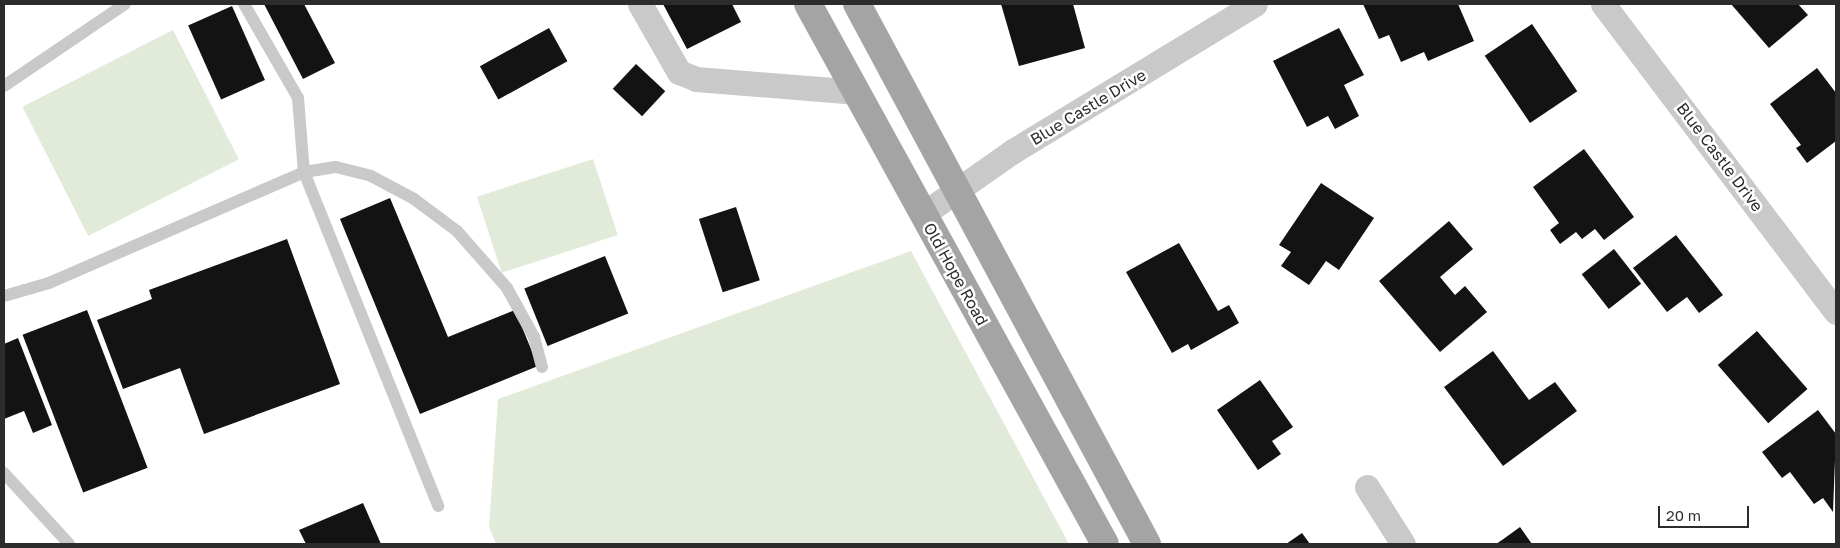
<!DOCTYPE html>
<style>
body{margin:0}
#map{position:relative;width:1840px;height:548px;overflow:hidden;background:#fff;font-family:"Golos Text",sans-serif}
div>[style]{position:absolute}
.green>*{inset:0;background:#e2ead9;transform-origin:0 0}
.building>*{inset:0;background:#131313;transform-origin:0 0}
.service>*{height:12px;margin:-6px;padding:0 6px;transform-origin:6px;border-radius:6px;background:#c9c9c9}
.minor>*{height:25px;margin:-12.5px;padding:0 12.5px;transform-origin:12.5px;border-radius:12.5px;background:#c9c9c9}
.primary>*{height:28px;margin:-14px;padding:0 14px;transform-origin:14px;border-radius:14px;background:#a4a4a4}
span{translate:-50% -50%;white-space:nowrap;text-align:center;line-height:1.15;-webkit-text-stroke:5px #fff;paint-order:stroke}
.street-label{font-size:16px;color:#2c2c2c}
.frame{position:absolute;inset:0;border:5px solid #2c2c2c;pointer-events:none}
.scale{position:absolute;left:1658px;top:506px;width:91px;height:22px;box-sizing:border-box;border:2px solid #2c2c2c;border-top:0;padding-left:6px;font-size:15px;line-height:18px;white-space:nowrap;color:#2c2c2c;-webkit-text-stroke:4px #fff;paint-order:stroke}
</style>
<div id="map">
<div class="green">
<div style="left:173px;top:30px;width:145px;height:169px;rotate:63deg"></div>
<div style="left:593px;top:159px;width:80px;height:122px;rotate:72deg"></div>
<div style="clip-path:polygon(911px 251px,1069px 544px,496px 544px,489px 527px,498px 399px)"></div>
</div>
<div class="building">
<div style="clip-path:polygon(264px 4px,304px 4px,335px 63px,303px 79px)"></div>
<div style="clip-path:polygon(663px 4px,732px 4px,741px 22px,687px 49px)"></div>
<div style="clip-path:polygon(1001px 4px,1073px 4px,1085px 48px,1019px 66px)"></div>
<div style="clip-path:polygon(1363px 4px,1458px 4px,1474px 41px,1428px 61px,1424px 52px,1401px 62px,1389px 35px,1379px 39px)"></div>
<div style="clip-path:polygon(1731px 4px,1798px 4px,1808px 15px,1769px 48px)"></div>
<div style="left:232px;top:6px;width:81px;height:48px;rotate:66deg"></div>
<div style="left:1532px;top:24px;width:81px;height:57px;rotate:56deg"></div>
<div style="left:549px;top:28px;width:38px;height:79px;rotate:61deg"></div>
<div style="clip-path:polygon(1339px 28px,1364px 75px,1344px 85px,1359px 116px,1335px 129px,1328px 116px,1307px 127px,1273px 61px)"></div>
<div style="left:636px;top:64px;width:40px;height:34px;rotate:43deg"></div>
<div style="clip-path:polygon(1817px 68px,1836px 93px,1836px 141px,1807px 163px,1796px 148px,1801px 145px,1770px 104px)"></div>
<div style="clip-path:polygon(1584px 149px,1634px 217px,1604px 240px,1595px 229px,1582px 239px,1576px 232px,1560px 244px,1550px 230px,1559px 223px,1533px 187px)"></div>
<div style="clip-path:polygon(1321px 183px,1374px 218px,1339px 270px,1326px 261px,1309px 285px,1281px 266px,1291px 252px,1279px 245px)"></div>
<div style="clip-path:polygon(390px 198px,448px 337px,515px 310px,538px 366px,420px 414px,340px 219px)"></div>
<div style="left:736px;top:207px;width:77px;height:39px;rotate:72deg"></div>
<div style="clip-path:polygon(1449px 221px,1473px 249px,1440px 277px,1455px 295px,1465px 286px,1487px 312px,1440px 352px,1379px 281px)"></div>
<div style="clip-path:polygon(1676px 235px,1723px 295px,1699px 313px,1687px 297px,1667px 312px,1633px 268px)"></div>
<div style="clip-path:polygon(287px 239px,340px 384px,204px 434px,180px 368px,123px 389px,97px 320px,152px 299px,149px 290px)"></div>
<div style="clip-path:polygon(1179px 243px,1218px 311px,1229px 305px,1239px 323px,1191px 350px,1188px 344px,1172px 353px,1126px 272px)"></div>
<div style="left:1614px;top:249px;width:44px;height:41px;rotate:52deg"></div>
<div style="left:605px;top:256px;width:62px;height:87px;rotate:68deg"></div>
<div style="left:87px;top:310px;width:169px;height:69px;rotate:69deg"></div>
<div style="left:1757px;top:331px;width:77px;height:52px;rotate:49deg"></div>
<div style="clip-path:polygon(18px 338px,52px 425px,33px 433px,24px 411px,4px 419px,4px 344px)"></div>
<div style="clip-path:polygon(1493px 351px,1529px 400px,1555px 382px,1577px 411px,1503px 466px,1444px 387px)"></div>
<div style="clip-path:polygon(1260px 380px,1293px 427px,1272px 441px,1281px 454px,1258px 470px,1217px 410px)"></div>
<div style="clip-path:polygon(1818px 410px,1836px 434px,1833px 512px,1823px 498px,1814px 504px,1790px 472px,1782px 478px,1762px 452px)"></div>
<div style="clip-path:polygon(363px 503px,381px 544px,306px 544px,299px 530px)"></div>
<div style="clip-path:polygon(1520px 527px,1532px 544px,1496px 544px,1502px 540px)"></div>
<div style="clip-path:polygon(1302px 533px,1310px 544px,1286px 544px)"></div>
</div>
<div class="service">
<div style="left:244px;top:4px;width:108px;rotate:60.1deg"></div>
<div style="left:298px;top:98px;width:74px;rotate:85.4deg"></div>
<div style="left:304px;top:172px;width:360px;rotate:68.1deg"></div>
<div style="left:4px;top:86px;width:146px;rotate:-34.1deg"></div>
<div style="left:4px;top:296px;width:47px;rotate:-16.1deg"></div>
<div style="left:49px;top:283px;width:278px;rotate:-23.5deg"></div>
<div style="left:304px;top:172px;width:32px;rotate:-9deg"></div>
<div style="left:336px;top:167px;width:36px;rotate:14deg"></div>
<div style="left:371px;top:176px;width:49px;rotate:28.1deg"></div>
<div style="left:414px;top:199px;width:54px;rotate:36.7deg"></div>
<div style="left:457px;top:231px;width:76px;rotate:48.7deg"></div>
<div style="left:507px;top:288px;width:56px;rotate:61.1deg"></div>
<div style="left:534px;top:337px;width:31px;rotate:75deg"></div>
<div style="left:4px;top:473px;width:96px;rotate:47.5deg"></div>
</div>
<div class="minor">
<div style="left:640px;top:4px;width:78px;rotate:60.2deg"></div>
<div style="left:679px;top:72px;width:18px;rotate:22deg"></div>
<div style="left:696px;top:79px;width:162px;rotate:4.6deg"></div>
<div style="left:1603px;top:4px;width:386px;rotate:52.9deg"></div>
<div style="left:923px;top:214px;width:110px;rotate:-35deg"></div>
<div style="left:1013px;top:151px;width:283px;rotate:-31.3deg"></div>
<div style="left:1367px;top:487px;width:67px;rotate:57.7deg"></div>
</div>
<div class="primary">
<div style="left:808px;top:4px;width:616px;rotate:61.19deg"></div>
<div style="left:857px;top:4px;width:613px;rotate:61.76deg"></div>
</div>
<div class="street-label">
<span style="left:1088px;top:107px;rotate:-31deg">Blue Castle Drive</span>
<span style="left:1720px;top:157px;rotate:53deg">Blue Castle Drive</span>
<span style="left:956px;top:274px;rotate:61deg">Old Hope Road</span>
</div>
<div class="frame"></div>
<div class="scale">20 m</div>
</div>
